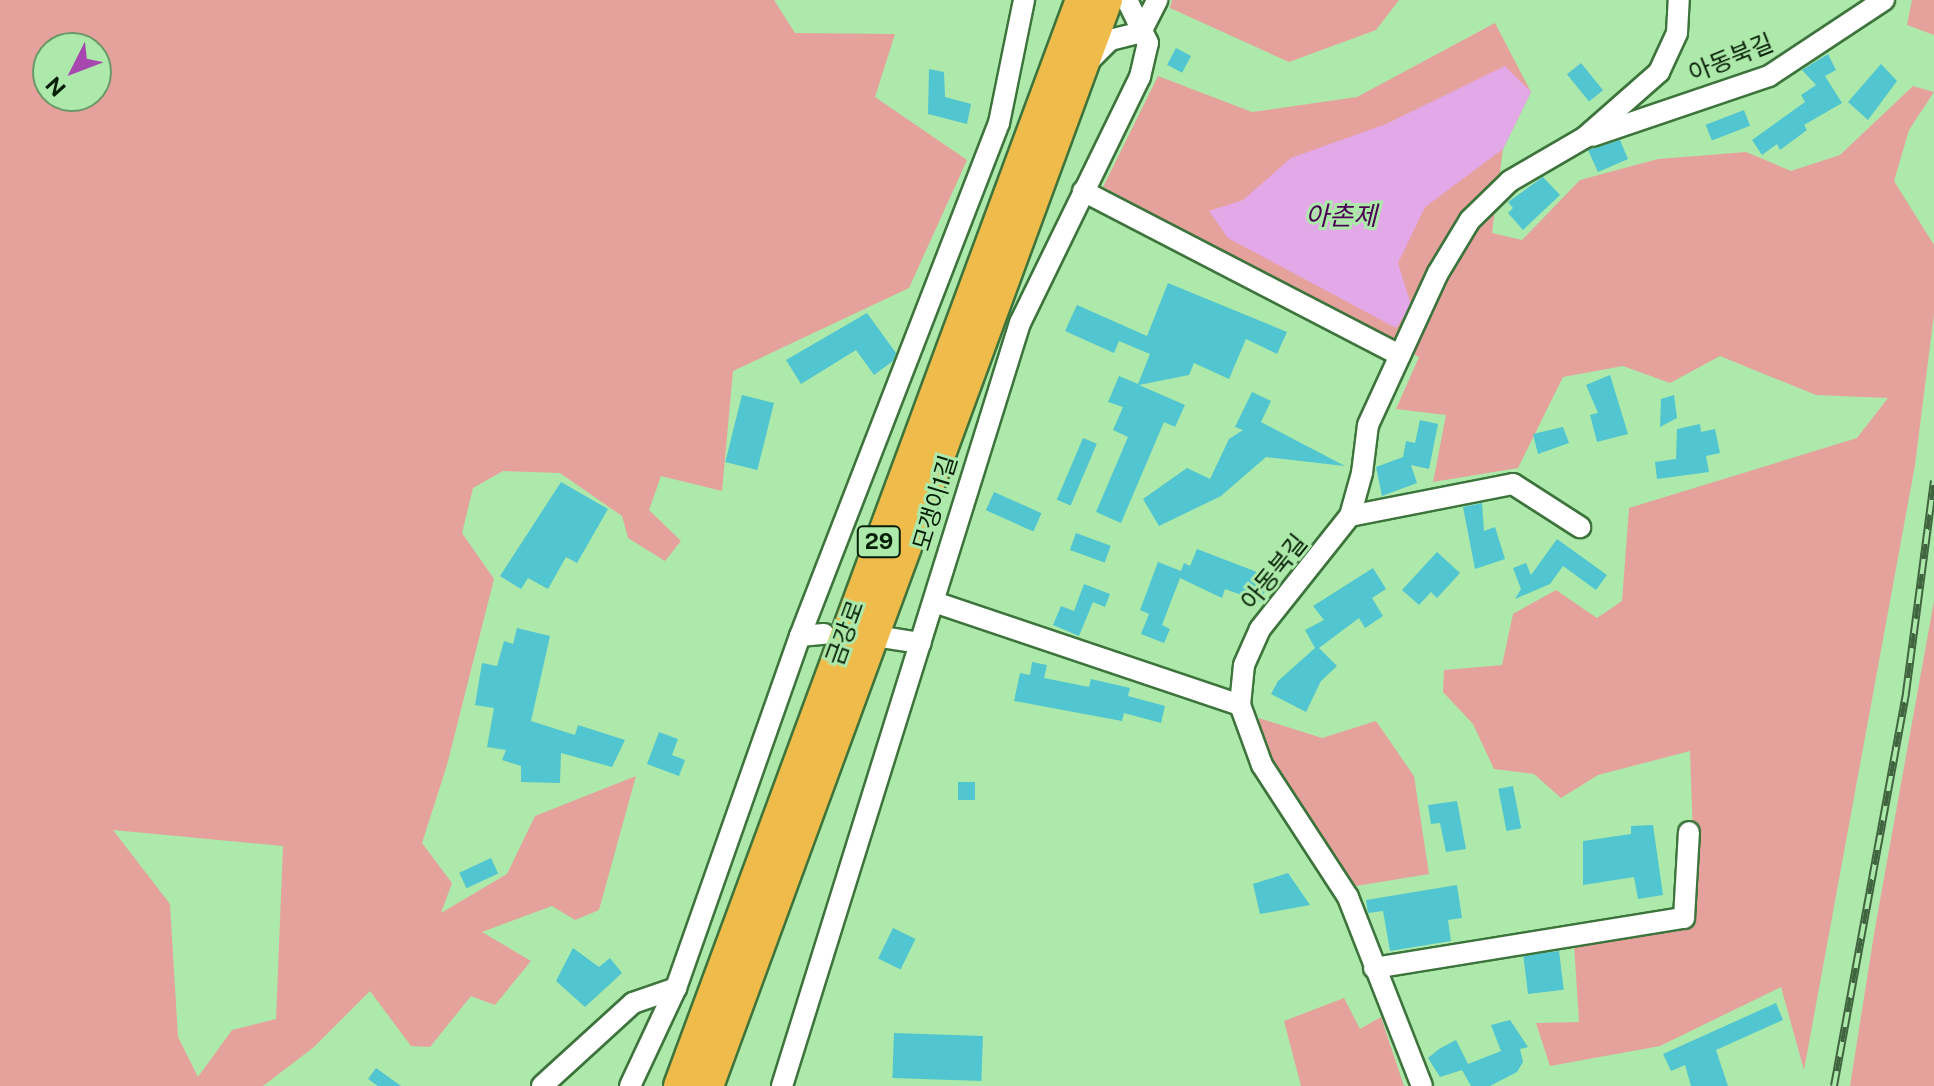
<!DOCTYPE html>
<meta charset="utf-8">
<style>
body{margin:0}
#map{position:relative;width:1934px;height:1086px;overflow:hidden;background:#ade9aa;font-family:"Public Sans","Noto Sans KR",sans-serif}
div>[style]{position:absolute}
.green>*{inset:0;background:#e5a29d}
.water>*{inset:0;background:#e2a8e8}
.building>*{inset:0;background:#51c5d0;transform-origin:0 0}
.roads{filter:drop-shadow(2px 0 #3d743c) drop-shadow(-2px 0 #3d743c) drop-shadow(0 2px #3d743c) drop-shadow(0 -2px #3d743c)}
.minor>*{height:20px;margin:-10px;padding:0 10px;transform-origin:10px;border-radius:10px;background:#fff}
.highway>*{height:30px;margin:-15px;padding:0 15px;transform-origin:15px;border-radius:15px;background:#efbb4a}
.rail>*{height:8px;margin-top:-4px;transform-origin:0;background:repeating-linear-gradient(90deg,#ade9aa 0 15px,#40643f 0 30px);box-sizing:border-box;border-block:2px solid #40643f}
span{translate:-50% -50%;white-space:nowrap;text-align:center;line-height:1.15;-webkit-text-stroke:6px #ade9aa;paint-order:stroke}
.shield-label span{padding:2px 6px;background:#ade9aa;border:2px solid;border-radius:6px;-webkit-text-stroke-width:0}
.shield-label{font-size:22px;color:#071f07;font-weight:700}
.street-label{font-size:24px;color:#071f07}
.water-label{font-size:26px;color:#4c0154;font-style:italic}
.north{position:absolute;left:32px;top:32px;width:80px;height:80px;box-sizing:border-box;background:#ade9aa;border:2px solid #6b9869;border-radius:50%;rotate:228deg;font-size:22px;font-weight:700;line-height:32px;text-align:center;color:#071f07}
.north::after{content:'';display:block;margin:auto;width:28px;height:36px;background:#a748b1;clip-path:polygon(50% 0,100% 100%,50% 72%,0 100%)}
</style>
<div id="map">
<div class="green">
<div style="clip-path:polygon(evenodd,0 0,774px 0,795px 33px,895px 34px,875px 97px,967px 160px,909px 288px,733px 371px,722px 491px,661px 476px,649px 510px,681px 541px,665px 561px,628px 538px,622px 516px,560px 473px,503px 471px,473px 488px,462px 533px,494px 579px,447px 765px,422px 843px,452px 883px,441px 913px,507px 874px,535px 816px,636px 776px,599px 910px,575px 920px,552px 906px,482px 932px,531px 961px,495px 1005px,471px 996px,430px 1047px,411px 1046px,370px 991px,314px 1047px,263px 1086px,0 1086px,0 0,48px 48px,96px 48px,96px 96px,48px 96px,48px 48px,0 0,113px 830px,283px 846px,276px 1019px,232px 1030px,198px 1077px,178px 1037px,170px 904px,113px 830px)"></div>
<div style="clip-path:polygon(1172px 0,1399px 0,1376px 30px,1289px 62px,1170px 8px)"></div>
<div style="clip-path:polygon(1912px 0,1934px 0,1934px 35px,1907px 25px)"></div>
<div style="clip-path:polygon(1495px 23px,1531px 92px,1503px 149px,1492px 233px,1522px 240px,1580px 180px,1658px 159px,1746px 152px,1791px 171px,1840px 155px,1913px 86px,1934px 92px,1909px 130px,1894px 181px,1934px 245px,1934px 314px,1915px 465px,1804px 1070px,1781px 987px,1660px 1046px,1550px 1066px,1536px 1023px,1579px 1022px,1574px 944px,1696px 923px,1690px 751px,1598px 775px,1561px 798px,1534px 774px,1494px 769px,1473px 724px,1443px 692px,1444px 670px,1502px 665px,1513px 614px,1556px 590px,1597px 618px,1622px 601px,1629px 508px,1857px 438px,1888px 398px,1816px 395px,1720px 356px,1670px 383px,1623px 366px,1563px 377px,1518px 468px,1433px 482px,1446px 415px,1396px 409px,1419px 357px,1103px 187px,1158px 76px,1252px 112px,1357px 97px)"></div>
<div style="clip-path:polygon(1934px 601px,1934px 1086px,1850px 1086px,1875px 928px)"></div>
<div style="clip-path:polygon(1259px 718px,1322px 738px,1376px 721px,1414px 776px,1429px 874px,1356px 886px,1264px 754px)"></div>
<div style="clip-path:polygon(1344px 998px,1360px 1029px,1381px 1017px,1404px 1086px,1301px 1086px,1284px 1021px)"></div>
</div>
<div class="water">
<div style="clip-path:polygon(1505px 66px,1531px 92px,1503px 149px,1425px 207px,1398px 263px,1411px 305px,1396px 328px,1228px 238px,1209px 211px,1243px 200px,1291px 158px,1386px 124px)"></div>
</div>
<div class="building">
<div style="left:1176px;top:48px;width:17px;height:19px;rotate:28deg"></div>
<div style="clip-path:polygon(1828px 54px,1836px 70px,1825px 76px,1842px 103px,1804px 125px,1807px 130px,1780px 150px,1777px 144px,1762px 155px,1752px 140px,1805px 102px,1801px 95px,1816px 85px,1802px 70px)"></div>
<div style="left:1581px;top:63px;width:35px;height:18px;rotate:51deg"></div>
<div style="clip-path:polygon(1881px 64px,1897px 81px,1868px 120px,1848px 102px)"></div>
<div style="clip-path:polygon(929px 69px,944px 72px,945px 97px,971px 104px,967px 124px,928px 114px)"></div>
<div style="left:1744px;top:110px;width:17px;height:41px;rotate:69deg"></div>
<div style="clip-path:polygon(1620px 140px,1628px 159px,1598px 172px,1588px 150px)"></div>
<div style="clip-path:polygon(1543px 177px,1560px 195px,1523px 230px,1508px 213px,1513px 208px,1508px 202px)"></div>
<div style="clip-path:polygon(1168px 283px,1287px 332px,1277px 354px,1246px 339px,1229px 379px,1194px 363px,1189px 375px,1139px 385px,1185px 405px,1175px 427px,1164px 422px,1121px 523px,1096px 512px,1128px 437px,1113px 430px,1123px 407px,1108px 402px,1119px 376px,1138px 384px,1150px 354px,1119px 341px,1114px 353px,1065px 331px,1077px 305px,1147px 336px)"></div>
<div style="clip-path:polygon(867px 313px,896px 353px,893px 361px,874px 375px,856px 350px,801px 384px,786px 360px)"></div>
<div style="clip-path:polygon(1610px 375px,1628px 434px,1597px 442px,1590px 415px,1598px 413px,1586px 385px)"></div>
<div style="clip-path:polygon(1252px 392px,1271px 401px,1261px 422px,1345px 466px,1266px 457px,1221px 496px,1159px 526px,1143px 499px,1187px 468px,1210px 479px,1229px 439px,1243px 430px,1235px 427px)"></div>
<div style="left:742px;top:395px;width:33px;height:69px;rotate:14deg"></div>
<div style="clip-path:polygon(1674px 395px,1677px 418px,1660px 427px,1661px 399px)"></div>
<div style="clip-path:polygon(1420px 420px,1438px 424px,1429px 469px,1411px 465px,1417px 483px,1382px 496px,1376px 467px,1403px 457px,1406px 441px,1415px 443px)"></div>
<div style="clip-path:polygon(1700px 424px,1701px 432px,1715px 429px,1720px 453px,1706px 456px,1709px 472px,1657px 479px,1655px 462px,1676px 459px,1677px 429px)"></div>
<div style="clip-path:polygon(1563px 427px,1569px 443px,1538px 454px,1533px 434px)"></div>
<div style="left:1083px;top:438px;width:15px;height:67px;rotate:23deg"></div>
<div style="clip-path:polygon(561px 482px,608px 509px,577px 563px,566px 557px,548px 589px,528px 578px,521px 589px,500px 576px)"></div>
<div style="left:994px;top:492px;width:52px;height:20px;rotate:24deg"></div>
<div style="clip-path:polygon(1482px 503px,1484px 531px,1495px 527px,1505px 559px,1475px 569px,1463px 507px)"></div>
<div style="left:1076px;top:533px;width:37px;height:18px;rotate:20deg"></div>
<div style="clip-path:polygon(1557px 539px,1607px 575px,1596px 590px,1563px 566px,1550px 584px,1515px 599px,1521px 589px,1513px 568px,1526px 563px,1531px 575px)"></div>
<div style="clip-path:polygon(1197px 549px,1270px 577px,1261px 602px,1225px 589px,1222px 598px,1180px 578px,1162px 625px,1170px 629px,1164px 643px,1141px 634px,1149px 614px,1140px 610px,1158px 562px,1181px 571px,1184px 563px,1190px 566px)"></div>
<div style="clip-path:polygon(1437px 552px,1460px 573px,1437px 598px,1431px 592px,1419px 605px,1402px 590px)"></div>
<div style="clip-path:polygon(1373px 568px,1386px 589px,1372px 598px,1383px 616px,1365px 628px,1359px 618px,1319px 648px,1337px 666px,1321px 681px,1306px 712px,1271px 694px,1278px 681px,1315px 648px,1305px 630px,1324px 620px,1313px 606px)"></div>
<div style="clip-path:polygon(1084px 584px,1110px 594px,1105px 607px,1093px 602px,1079px 636px,1053px 625px,1061px 606px,1074px 611px)"></div>
<div style="clip-path:polygon(517px 628px,550px 636px,531px 721px,575px 735px,578px 725px,625px 740px,612px 767px,561px 753px,560px 783px,521px 782px,521px 766px,502px 760px,506px 750px,487px 747px,494px 708px,475px 705px,482px 663px,497px 666px,504px 641px,513px 644px)"></div>
<div style="clip-path:polygon(1032px 662px,1047px 665px,1044px 678px,1089px 687px,1091px 679px,1130px 688px,1128px 696px,1165px 706px,1161px 723px,1124px 713px,1122px 721px,1014px 701px,1020px 673px,1030px 675px)"></div>
<div style="clip-path:polygon(659px 732px,678px 739px,672px 755px,685px 760px,679px 776px,647px 764px)"></div>
<div style="left:958px;top:782px;width:17px;height:18px"></div>
<div style="left:1513px;top:786px;width:43px;height:15px;rotate:79deg"></div>
<div style="clip-path:polygon(1457px 801px,1466px 849px,1446px 852px,1440px 823px,1431px 824px,1428px 805px)"></div>
<div style="clip-path:polygon(1653px 825px,1663px 895px,1638px 899px,1634px 877px,1583px 885px,1583px 841px,1631px 834px,1631px 826px)"></div>
<div style="left:491px;top:858px;width:17px;height:35px;rotate:65deg"></div>
<div style="clip-path:polygon(1288px 873px,1310px 905px,1260px 914px,1253px 884px)"></div>
<div style="clip-path:polygon(1457px 885px,1462px 918px,1448px 920px,1451px 941px,1390px 951px,1383px 911px,1368px 913px,1366px 900px)"></div>
<div style="left:893px;top:928px;width:25px;height:34px;rotate:26deg"></div>
<div style="clip-path:polygon(573px 948px,599px 967px,610px 958px,622px 973px,585px 1007px,556px 981px)"></div>
<div style="left:1559px;top:951px;width:39px;height:36px;rotate:83deg"></div>
<div style="clip-path:polygon(1776px 1003px,1783px 1020px,1716px 1050px,1728px 1086px,1691px 1086px,1685px 1065px,1671px 1071px,1663px 1054px)"></div>
<div style="clip-path:polygon(1510px 1020px,1528px 1047px,1520px 1049px,1523px 1062px,1517px 1072px,1490px 1086px,1471px 1086px,1462px 1070px,1440px 1077px,1428px 1058px,1439px 1049px,1456px 1040px,1468px 1064px,1501px 1051px,1491px 1025px)"></div>
<div style="left:894px;top:1033px;width:89px;height:45px;rotate:2deg"></div>
<div style="clip-path:polygon(376px 1068px,401px 1086px,378px 1086px,368px 1079px)"></div>
</div>
<div class="roads">
<div class="minor">
<div style="left:1141px;top:32px;width:36px;rotate:-63deg"></div>
<div style="left:1090px;top:60px;width:28px;rotate:-45deg"></div>
<div style="left:1110px;top:40px;width:32px;rotate:-14deg"></div>
<div style="left:1592px;top:136px;width:187px;rotate:-18.7deg"></div>
<div style="left:1769px;top:76px;width:138px;rotate:-33.5deg"></div>
<div style="left:1083px;top:191px;width:357px;rotate:27.4deg"></div>
<div style="left:1350px;top:516px;width:166px;rotate:-11.1deg"></div>
<div style="left:1513px;top:484px;width:80px;rotate:32.7deg"></div>
<div style="left:934px;top:602px;width:323px;rotate:18.6deg"></div>
<div style="left:800px;top:636px;width:24px;rotate:-5deg"></div>
<div style="left:888px;top:638px;width:33px;rotate:9deg"></div>
<div style="left:1374px;top:968px;width:314px;rotate:-9.2deg"></div>
<div style="left:1684px;top:918px;width:86px;rotate:-86.7deg"></div>
<div style="left:542px;top:1086px;width:123px;rotate:-42.4deg"></div>
<div style="left:633px;top:1003px;width:46px;rotate:-19.2deg"></div>
<div style="left:630px;top:1086px;width:108px;rotate:-64.9deg"></div>
<div style="left:676px;top:988px;width:373px;rotate:-70.6deg"></div>
<div style="left:800px;top:636px;width:550px;rotate:-68.8deg"></div>
<div style="left:999px;top:123px;width:126px;rotate:-78.5deg"></div>
<div style="left:782px;top:1086px;width:799px;rotate:-72.68deg"></div>
<div style="left:1020px;top:323px;width:274px;rotate:-64deg"></div>
<div style="left:1140px;top:77px;width:35px;rotate:-77deg"></div>
<div style="left:1148px;top:43px;width:48px;rotate:-116deg"></div>
<div style="left:1422px;top:1086px;width:203px;rotate:-111.4deg"></div>
<div style="left:1348px;top:897px;width:158px;rotate:-123.1deg"></div>
<div style="left:1262px;top:765px;width:64px;rotate:-110.1deg"></div>
<div style="left:1240px;top:705px;width:40px;rotate:-84.3deg"></div>
<div style="left:1244px;top:665px;width:39px;rotate:-66deg"></div>
<div style="left:1260px;top:629px;width:144px;rotate:-51.5deg"></div>
<div style="left:1350px;top:516px;width:45px;rotate:-74.4deg"></div>
<div style="left:1362px;top:473px;width:48px;rotate:-82.9deg"></div>
<div style="left:1368px;top:425px;width:167px;rotate:-65.3deg"></div>
<div style="left:1438px;top:273px;width:62px;rotate:-58.9deg"></div>
<div style="left:1470px;top:220px;width:56px;rotate:-44.3deg"></div>
<div style="left:1510px;top:181px;width:86px;rotate:-30.2deg"></div>
<div style="left:1584px;top:138px;width:100px;rotate:-41.3deg"></div>
<div style="left:1659px;top:72px;width:43px;rotate:-65.2deg"></div>
<div style="left:1677px;top:33px;width:33px;rotate:-87deg"></div>
</div>
<div class="highway">
<div style="left:679px;top:1086px;width:1158px;rotate:-69.69deg"></div>
<div style="left:708px;top:1086px;width:1157px;rotate:-69.83deg"></div>
</div>
</div>
<div class="rail">
<div style="left:1834px;top:1086px;width:400px;rotate:-79.6deg"></div>
<div style="left:1906px;top:693px;width:214px;rotate:-82.5deg"></div>
</div>
<div class="shield-label">
<span style="left:879px;top:542px">29</span>
</div>
<div class="street-label">
<span style="left:1731px;top:58px;rotate:-22deg">아동북길</span>
<span style="left:935px;top:503px;rotate:-73deg">모갱이1길</span>
<span style="left:1274px;top:572px;rotate:-51deg">아동북길</span>
<span style="left:845px;top:633px;rotate:-70deg">금강로</span>
</div>
<div class="water-label">
<span style="left:1341px;top:216px">아촌제</span>
</div>
<div class="north">N</div>
</div>
